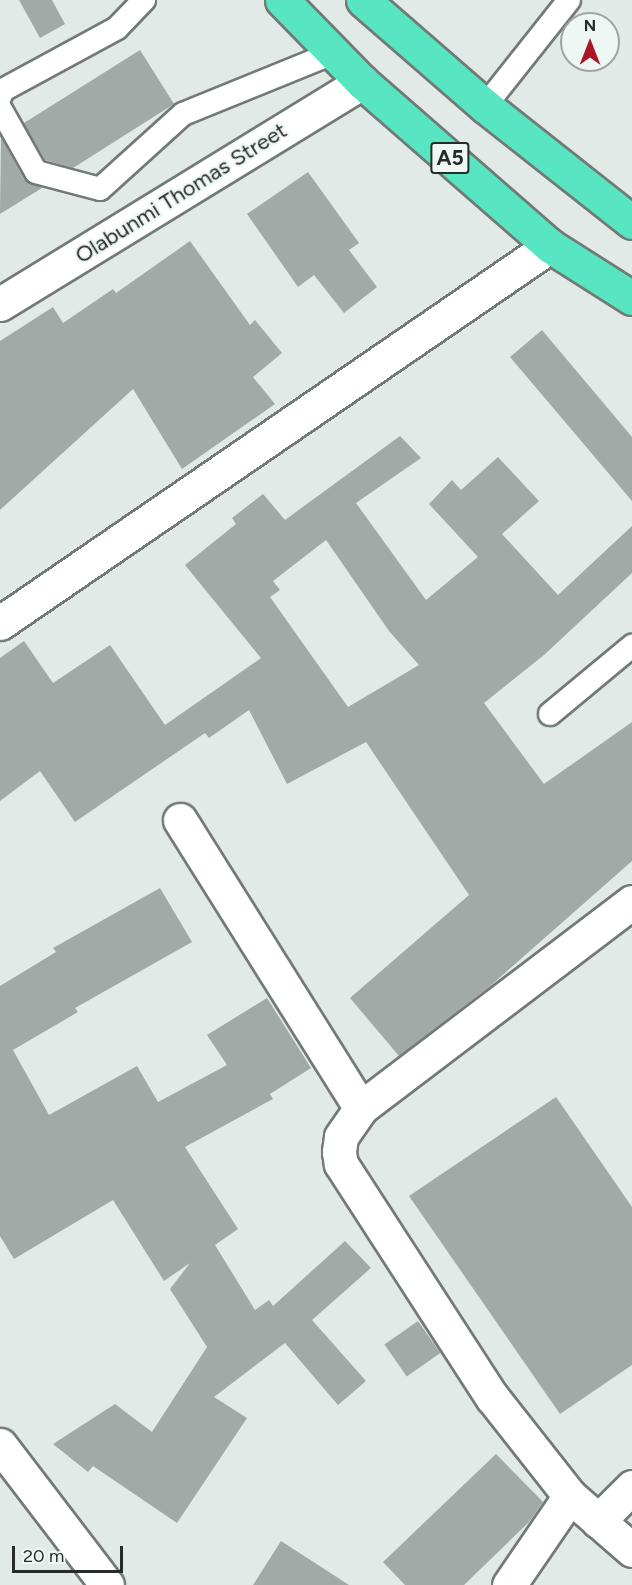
<!DOCTYPE html>
<style>
body{margin:0}
#map{position:relative;width:632px;height:1585px;overflow:hidden;background:#e1eae7;font-family:Figtree,sans-serif}
div>[style]{position:absolute}
.building>*{inset:0;background:#a1aaa7;transform-origin:0 0}
.roads{filter:drop-shadow(2px 0 #727a77) drop-shadow(-2px 0 #727a77) drop-shadow(0 2px #727a77) drop-shadow(0 -2px #727a77)}
.lane>*{height:22px;margin:-11px;padding:0 11px;transform-origin:11px;border-radius:11px;background:#fff}
.street>*{height:33px;margin:-16.5px;padding:0 16.5px;transform-origin:16.5px;border-radius:16.5px;background:#fff}
.highway>*{height:33px;margin:-16.5px;padding:0 16.5px;transform-origin:16.5px;border-radius:16.5px;background:#58e6c2}
span{translate:-50% -50%;white-space:nowrap;text-align:center;line-height:1.15;-webkit-text-stroke:4.5px #eef7f4;paint-order:stroke}
.shield-label span{padding:2px 4px;background:#eef7f4;border:2px solid;border-radius:4px;-webkit-text-stroke-width:0}
.shield-label{font-size:21px;color:#272b2a;font-weight:700}
.street-label{font-size:22px;color:#272b2a}
.north{position:absolute;left:560px;top:12px;width:60px;height:60px;box-sizing:border-box;background:#eef7f4;border:2px solid #9ea5a3;border-radius:50%;rotate:0deg;font-size:16px;font-weight:700;line-height:24px;text-align:center;color:#272b2a}
.north::after{content:'';display:block;margin:auto;width:21px;height:27px;background:#ab1627;clip-path:polygon(50% 0,100% 100%,50% 72%,0 100%)}
.scale{position:absolute;left:12px;top:1546px;width:111px;height:27px;box-sizing:border-box;border:3px solid #272b2a;border-top:0;padding-left:8px;font-size:18px;line-height:21px;white-space:nowrap;color:#272b2a;-webkit-text-stroke:4px #eef7f4;paint-order:stroke}
</style>
<div id="map">
<div class="building">
<div style="clip-path:polygon(19px 0,52px 0,65px 24px,40px 38px)"></div>
<div style="clip-path:polygon(140px 50px,174px 104px,73px 168px,45px 160px,24px 123px)"></div>
<div style="clip-path:polygon(1px 137px,24px 179px,42px 188px,0 214px)"></div>
<div style="clip-path:polygon(308px 172px,359px 243px,349px 250px,377px 287px,344px 313px,314px 275px,298px 287px,247px 214px)"></div>
<div style="clip-path:polygon(190px 241px,250px 325px,255px 320px,282px 353px,253px 377px,275px 404px,182px 469px,133px 389px,0 510px,0 341px,53px 307px,63px 323px,113px 289px,116px 293px)"></div>
<div style="clip-path:polygon(542px 330px,632px 437px,632px 501px,510px 357px)"></div>
<div style="clip-path:polygon(evenodd,400px 436px,421px 458px,356px 503px,426px 600px,478px 557px,429px 504px,452px 480px,461px 490px,498px 457px,539px 501px,502px 534px,558px 595px,632px 526px,632px 573px,544px 655px,484px 703px,544px 784px,632px 722px,632px 861px,489px 987px,399px 1056px,350px 998px,469px 895px,366px 742px,287px 784px,249px 710px,209px 738px,205px 733px,75px 822px,40px 771px,0 801px,0 658px,24px 641px,53px 683px,110px 645px,165px 725px,261px 658px,185px 565px,236px 524px,232px 518px,263px 494px,285px 520px,400px 436px,326px 540px,389px 631px,419px 665px,348px 707px,270px 597px,280px 590px,273px 581px,326px 540px)"></div>
<div style="clip-path:polygon(160px 888px,192px 942px,75px 1008px,78px 1012px,13px 1050px,49px 1115px,137px 1066px,158px 1102px,227px 1065px,207px 1035px,267px 998px,311px 1068px,270px 1094px,273px 1099px,185px 1147px,238px 1229px,215px 1245px,255px 1310px,269px 1300px,273px 1306px,345px 1241px,371px 1268px,312px 1320px,366px 1381px,338px 1405px,285px 1343px,214px 1397px,247px 1418px,177px 1523px,93px 1466px,88px 1472px,53px 1444px,115px 1404px,152px 1432px,207px 1347px,170px 1289px,190px 1263px,164px 1281px,113px 1200px,14px 1259px,0 1236px,0 986px,56px 952px,53px 948px)"></div>
<div style="clip-path:polygon(556px 1097px,632px 1207px,632px 1365px,560px 1414px,409px 1196px)"></div>
<div style="left:418px;top:1321px;width:39px;height:41px;rotate:55deg"></div>
<div style="clip-path:polygon(496px 1454px,543px 1502px,529px 1522px,464px 1585px,405px 1585px,383px 1562px)"></div>
<div style="clip-path:polygon(281px 1541px,349px 1585px,253px 1585px)"></div>
</div>
<div class="roads">
<div class="lane">
<div style="left:0;top:97px;width:8px;rotate:-67deg"></div>
<div style="left:3px;top:90px;width:130px;rotate:-28.5deg"></div>
<div style="left:117px;top:28px;width:39px;rotate:-46deg"></div>
<div style="left:485px;top:106px;width:135px;rotate:-51.6deg"></div>
<div style="left:0;top:108px;width:73px;rotate:60.6deg"></div>
<div style="left:36px;top:172px;width:66px;rotate:14.9deg"></div>
<div style="left:100px;top:189px;width:112px;rotate:-42.1deg"></div>
<div style="left:183px;top:114px;width:162px;rotate:-22.1deg"></div>
<div style="left:550px;top:714px;width:107px;rotate:-39.7deg"></div>
</div>
<div class="street">
<div style="left:0;top:304px;width:425px;rotate:-31.5deg"></div>
<div style="left:0;top:623px;width:667px;rotate:-34.43deg"></div>
<div style="left:180px;top:820px;width:340px;rotate:57.9deg"></div>
<div style="left:632px;top:902px;width:340px;rotate:142.8deg"></div>
<div style="left:361px;top:1108px;width:35px;rotate:125deg"></div>
<div style="left:341px;top:1137px;width:15px;rotate:98deg"></div>
<div style="left:339px;top:1152px;width:12px;rotate:81deg"></div>
<div style="left:341px;top:1164px;width:278px;rotate:57.1deg"></div>
<div style="left:492px;top:1397px;width:126px;rotate:51.8deg"></div>
<div style="left:570px;top:1496px;width:82px;rotate:41.1deg"></div>
<div style="left:0;top:1445px;width:176px;rotate:52.6deg"></div>
<div style="left:598px;top:1521px;width:48px;rotate:-45deg"></div>
<div style="left:509px;top:1585px;width:108px;rotate:-55.6deg"></div>
</div>
<div class="highway">
<div style="left:282px;top:0;width:115px;rotate:45.7deg"></div>
<div style="left:362px;top:82px;width:249px;rotate:41.1deg"></div>
<div style="left:550px;top:246px;width:97px;rotate:32.4deg"></div>
<div style="left:363px;top:0;width:162px;rotate:41deg"></div>
<div style="left:485px;top:106px;width:187px;rotate:38.3deg"></div>
</div>
</div>
<div class="shield-label">
<span style="left:450px;top:158px">A5</span>
</div>
<div class="street-label">
<span style="left:181px;top:193px;rotate:-32deg">Olabunmi Thomas Street</span>
</div>
<div class="north">N</div>
<div class="scale">20 m</div>
</div>
